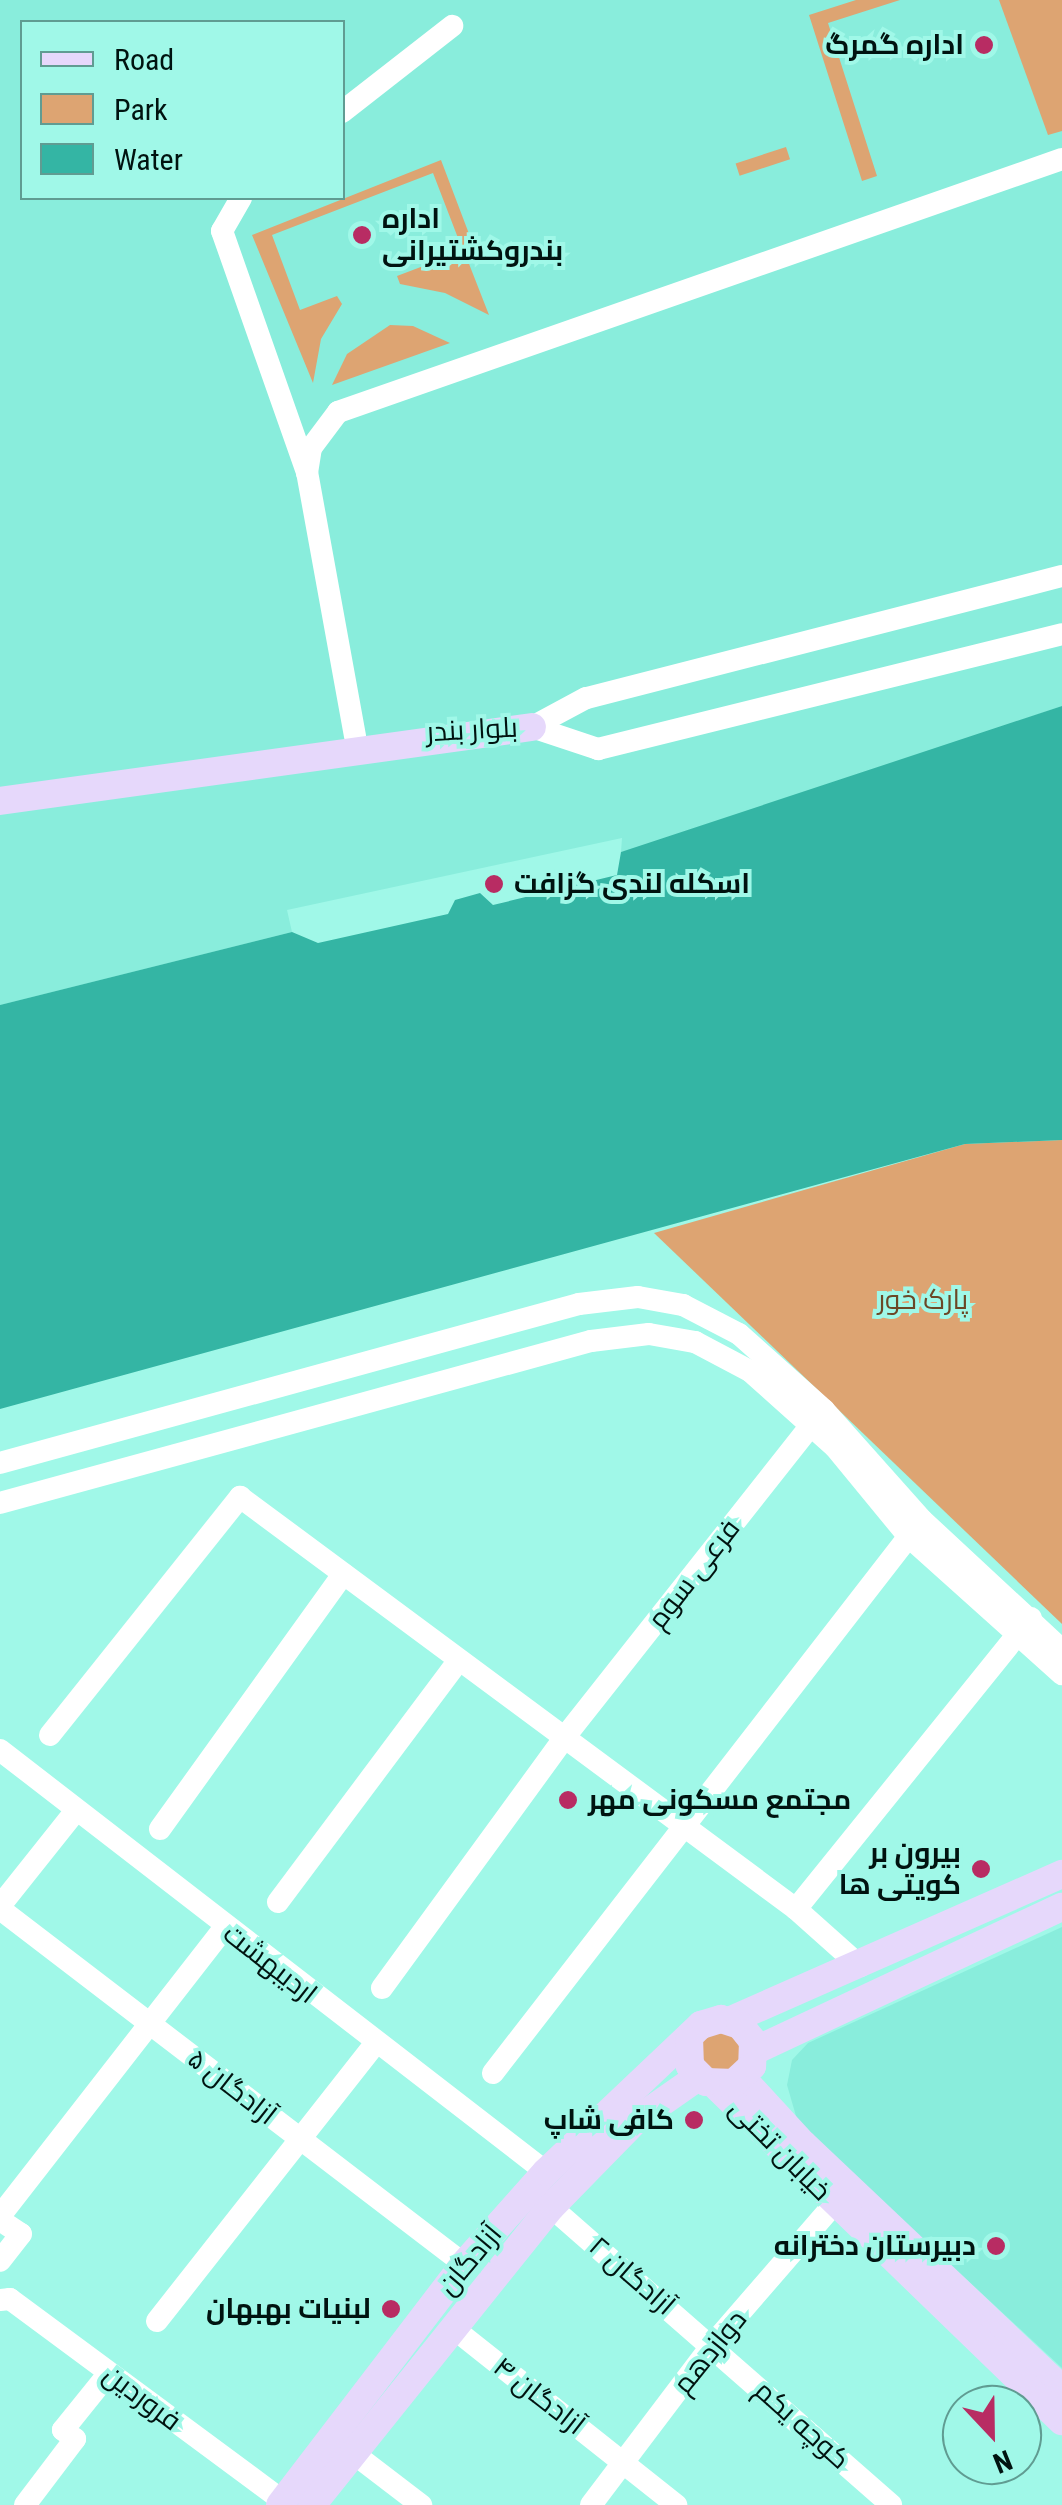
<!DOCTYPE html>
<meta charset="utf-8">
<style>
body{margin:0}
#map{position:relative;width:1062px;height:2505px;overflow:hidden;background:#a0f8e8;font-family:"Roboto Condensed",Cairo,sans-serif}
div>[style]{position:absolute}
.built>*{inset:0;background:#89eddc}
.green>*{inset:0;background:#dda472;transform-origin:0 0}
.water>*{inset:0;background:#34b5a4}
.minor>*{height:22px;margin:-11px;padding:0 11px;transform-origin:11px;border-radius:11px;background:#fff}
.major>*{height:28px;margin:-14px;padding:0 14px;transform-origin:14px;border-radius:14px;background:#e6d8fb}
.dots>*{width:28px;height:28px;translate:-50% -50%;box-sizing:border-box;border:5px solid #a0f8e8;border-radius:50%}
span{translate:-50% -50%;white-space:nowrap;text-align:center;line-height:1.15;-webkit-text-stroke:8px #a0f8e8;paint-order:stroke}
.poi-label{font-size:28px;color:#001310;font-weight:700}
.right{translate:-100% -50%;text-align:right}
.left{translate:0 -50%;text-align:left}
.street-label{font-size:28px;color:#001310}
.park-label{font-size:28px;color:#6b4726}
.legend{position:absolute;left:20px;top:20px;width:325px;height:180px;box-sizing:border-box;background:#a0f8e8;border:2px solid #609c92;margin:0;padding:12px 18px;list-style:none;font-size:30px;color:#001310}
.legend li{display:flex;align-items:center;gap:20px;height:50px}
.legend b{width:50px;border:2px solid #609c92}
.north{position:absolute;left:942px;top:2385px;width:100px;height:100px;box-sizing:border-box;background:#a0f8e8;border:2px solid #609c92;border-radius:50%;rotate:158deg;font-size:28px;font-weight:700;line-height:40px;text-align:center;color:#001310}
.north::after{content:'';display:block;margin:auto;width:35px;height:45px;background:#b82c63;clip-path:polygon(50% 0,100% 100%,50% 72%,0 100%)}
</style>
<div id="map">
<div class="built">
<div style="clip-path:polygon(evenodd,0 0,1062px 0,1062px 706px,685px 836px,621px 852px,622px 838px,287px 910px,292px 932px,0 1005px,0 0,22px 22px,342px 22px,342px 198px,22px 198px,22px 22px)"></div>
<div style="clip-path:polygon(1062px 1927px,1062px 2368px,798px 2123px,787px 2085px,792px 2060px,808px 2043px)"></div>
</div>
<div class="green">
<div style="clip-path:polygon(856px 0,900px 0,828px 23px,877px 176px,862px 181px,809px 15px)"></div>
<div style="clip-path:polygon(999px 0,1062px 0,1062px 131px,1048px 135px)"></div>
<div style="left:786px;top:147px;width:13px;height:53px;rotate:72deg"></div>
<div style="clip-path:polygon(441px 160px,474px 247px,464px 251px,489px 315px,445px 293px,400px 284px,397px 276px,463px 251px,433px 173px,272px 235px,300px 310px,337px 296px,342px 304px,321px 339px,313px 383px,252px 235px)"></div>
<div style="clip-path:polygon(390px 325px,413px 326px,450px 343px,332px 385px,347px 354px)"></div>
<div style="clip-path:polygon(1062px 1140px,1062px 1624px,654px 1233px,965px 1144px)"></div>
<div style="clip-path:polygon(723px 2024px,749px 2059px,714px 2081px,694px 2041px)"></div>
</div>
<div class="water">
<div style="clip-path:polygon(1062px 706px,1062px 1140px,965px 1144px,0 1409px,0 1005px,292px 932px,318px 943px,448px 914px,455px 900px,480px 893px,493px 905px,617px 875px,621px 852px)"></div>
</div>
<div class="minor">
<div style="left:342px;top:112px;width:140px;rotate:-38deg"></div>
<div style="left:241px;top:198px;width:38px;rotate:120deg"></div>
<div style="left:222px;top:231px;width:253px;rotate:70.6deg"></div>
<div style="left:1062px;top:576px;width:491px;rotate:165.6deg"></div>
<div style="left:586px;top:698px;width:61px;rotate:151.8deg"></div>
<div style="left:532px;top:727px;width:70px;rotate:18.4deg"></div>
<div style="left:598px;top:749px;width:478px;rotate:-13.9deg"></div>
<div style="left:355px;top:736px;width:267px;rotate:-100.3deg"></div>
<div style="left:307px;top:473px;width:25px;rotate:-81deg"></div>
<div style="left:311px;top:448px;width:45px;rotate:-53.1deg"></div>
<div style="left:338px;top:412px;width:767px;rotate:-19.26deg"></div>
<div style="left:0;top:1463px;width:600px;rotate:-15.36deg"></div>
<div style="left:579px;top:1304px;width:59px;rotate:-6.8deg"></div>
<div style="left:638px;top:1297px;width:46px;rotate:10.1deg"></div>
<div style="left:683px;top:1305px;width:63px;rotate:27.4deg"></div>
<div style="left:739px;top:1334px;width:114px;rotate:41.8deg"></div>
<div style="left:824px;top:1410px;width:147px;rotate:48.3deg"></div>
<div style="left:922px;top:1520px;width:191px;rotate:42.9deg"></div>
<div style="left:0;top:1503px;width:613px;rotate:-15.33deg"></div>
<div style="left:591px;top:1341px;width:58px;rotate:-6.9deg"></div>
<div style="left:649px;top:1334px;width:47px;rotate:9.9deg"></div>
<div style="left:695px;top:1342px;width:62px;rotate:27.8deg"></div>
<div style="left:750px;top:1371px;width:114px;rotate:41.8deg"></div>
<div style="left:835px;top:1447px;width:115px;rotate:50.6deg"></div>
<div style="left:908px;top:1536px;width:207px;rotate:41.9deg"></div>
<div style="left:50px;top:1735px;width:305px;rotate:-51.4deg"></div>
<div style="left:240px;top:1497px;width:692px;rotate:36.54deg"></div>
<div style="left:796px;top:1909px;width:374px;rotate:-51.1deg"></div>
<div style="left:0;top:1750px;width:690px;rotate:37.7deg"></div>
<div style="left:160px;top:1829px;width:314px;rotate:-54.3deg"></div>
<div style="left:278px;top:1902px;width:302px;rotate:-53.2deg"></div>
<div style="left:0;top:1906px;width:119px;rotate:-51.5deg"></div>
<div style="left:0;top:1909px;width:584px;rotate:37.42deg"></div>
<div style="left:796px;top:1909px;width:86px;rotate:41.7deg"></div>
<div style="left:382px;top:1988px;width:309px;rotate:-53.9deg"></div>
<div style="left:564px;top:1738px;width:413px;rotate:-51.7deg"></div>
<div style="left:493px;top:2073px;width:691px;rotate:-52.23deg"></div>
<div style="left:551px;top:2207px;width:452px;rotate:41.2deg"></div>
<div style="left:0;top:2216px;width:365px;rotate:-52.1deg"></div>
<div style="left:0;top:2220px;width:25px;rotate:34deg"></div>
<div style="left:21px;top:2234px;width:34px;rotate:128deg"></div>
<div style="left:0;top:2300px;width:10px;rotate:-6deg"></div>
<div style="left:10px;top:2299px;width:340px;rotate:36.5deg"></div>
<div style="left:157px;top:2321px;width:351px;rotate:-51.8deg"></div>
<div style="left:453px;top:2328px;width:285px;rotate:38.4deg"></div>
<div style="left:353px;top:2453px;width:86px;rotate:37.4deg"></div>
<div style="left:25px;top:2505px;width:83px;rotate:-52.9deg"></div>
<div style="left:75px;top:2439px;width:15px;rotate:-143deg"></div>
<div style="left:63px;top:2430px;width:73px;rotate:-51.1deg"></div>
<div style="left:591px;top:2505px;width:201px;rotate:-52.9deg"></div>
<div style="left:712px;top:2345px;width:186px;rotate:-49.1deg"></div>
</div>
<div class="major">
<div style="left:0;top:801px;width:537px;rotate:-7.92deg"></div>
<div style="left:731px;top:2020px;width:362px;rotate:-23.8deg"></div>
<div style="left:754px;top:2051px;width:340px;rotate:-25.1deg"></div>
<div style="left:742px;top:2078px;width:90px;rotate:47.3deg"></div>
<div style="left:803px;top:2144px;width:357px;rotate:43.4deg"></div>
<div style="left:715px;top:2085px;width:483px;rotate:44.1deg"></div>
<div style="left:280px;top:2505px;width:303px;rotate:-52.6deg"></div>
<div style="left:464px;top:2264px;width:123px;rotate:-48.3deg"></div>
<div style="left:546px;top:2172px;width:214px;rotate:-43.5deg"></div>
<div style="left:701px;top:2025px;width:21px;rotate:-17deg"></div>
<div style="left:721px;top:2019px;width:20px;rotate:18deg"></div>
<div style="left:740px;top:2025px;width:21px;rotate:51deg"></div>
<div style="left:753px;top:2041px;width:25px;rotate:92deg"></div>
<div style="left:752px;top:2066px;width:25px;rotate:137deg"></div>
<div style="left:734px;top:2083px;width:28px;rotate:-178deg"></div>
<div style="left:706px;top:2082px;width:23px;rotate:-135deg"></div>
<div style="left:690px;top:2066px;width:25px;rotate:-92deg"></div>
<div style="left:312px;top:2505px;width:382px;rotate:-51.3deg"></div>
<div style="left:551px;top:2207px;width:120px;rotate:-45.7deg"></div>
<div style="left:635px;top:2121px;width:77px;rotate:-34.9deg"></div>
</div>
<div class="dots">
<div style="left:984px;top:45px;background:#b82c63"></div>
<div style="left:362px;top:235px;background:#b82c63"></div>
<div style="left:494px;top:884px;background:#b82c63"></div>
<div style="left:568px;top:1800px;background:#b82c63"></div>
<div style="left:981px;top:1869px;background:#b82c63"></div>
<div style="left:694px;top:2120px;background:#b82c63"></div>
<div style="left:996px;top:2246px;background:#b82c63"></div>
<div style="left:391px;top:2309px;background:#b82c63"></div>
</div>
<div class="poi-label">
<span class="right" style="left:964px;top:45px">اداره گمرگ</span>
<span class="left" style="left:382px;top:235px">اداره<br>بندروکشتیرانی</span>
<span class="left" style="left:514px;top:884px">اسکله لندی گزافت</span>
<span class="left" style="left:588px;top:1800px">مجتمع مسکونی مهر</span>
<span class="right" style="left:961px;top:1869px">بیرون بر<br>کویتی ها</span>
<span class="right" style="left:674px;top:2120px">کافی شاپ</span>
<span class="right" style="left:976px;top:2246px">دبیرستان دخترانه</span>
<span class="right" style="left:371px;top:2309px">لبنیات بهبهان</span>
</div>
<div class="street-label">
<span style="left:472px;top:730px;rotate:-3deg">بلوار بندر</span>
<span style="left:694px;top:1574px;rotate:-52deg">فرعی سوم</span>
<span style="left:270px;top:1964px;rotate:38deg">اردیبهشت</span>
<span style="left:232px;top:2087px;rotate:38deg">آزادگان ۵</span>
<span style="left:780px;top:2150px;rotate:45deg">خیابان تختی</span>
<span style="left:470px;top:2260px;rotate:-50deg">آزادگان</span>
<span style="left:632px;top:2276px;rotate:41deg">آزادگان ۲</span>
<span style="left:710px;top:2352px;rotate:-51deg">دوازدهم</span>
<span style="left:539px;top:2396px;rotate:38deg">آزادگان ۴</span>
<span style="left:142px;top:2398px;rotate:37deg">فروردین</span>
<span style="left:802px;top:2425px;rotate:42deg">کوچه یکم</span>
</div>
<div class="park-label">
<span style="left:923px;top:1300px">پارک خور</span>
</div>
<ul class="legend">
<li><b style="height:12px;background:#e6d8fb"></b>Road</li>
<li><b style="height:28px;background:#dda472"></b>Park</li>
<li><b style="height:28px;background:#34b5a4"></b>Water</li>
</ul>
<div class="north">N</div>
</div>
